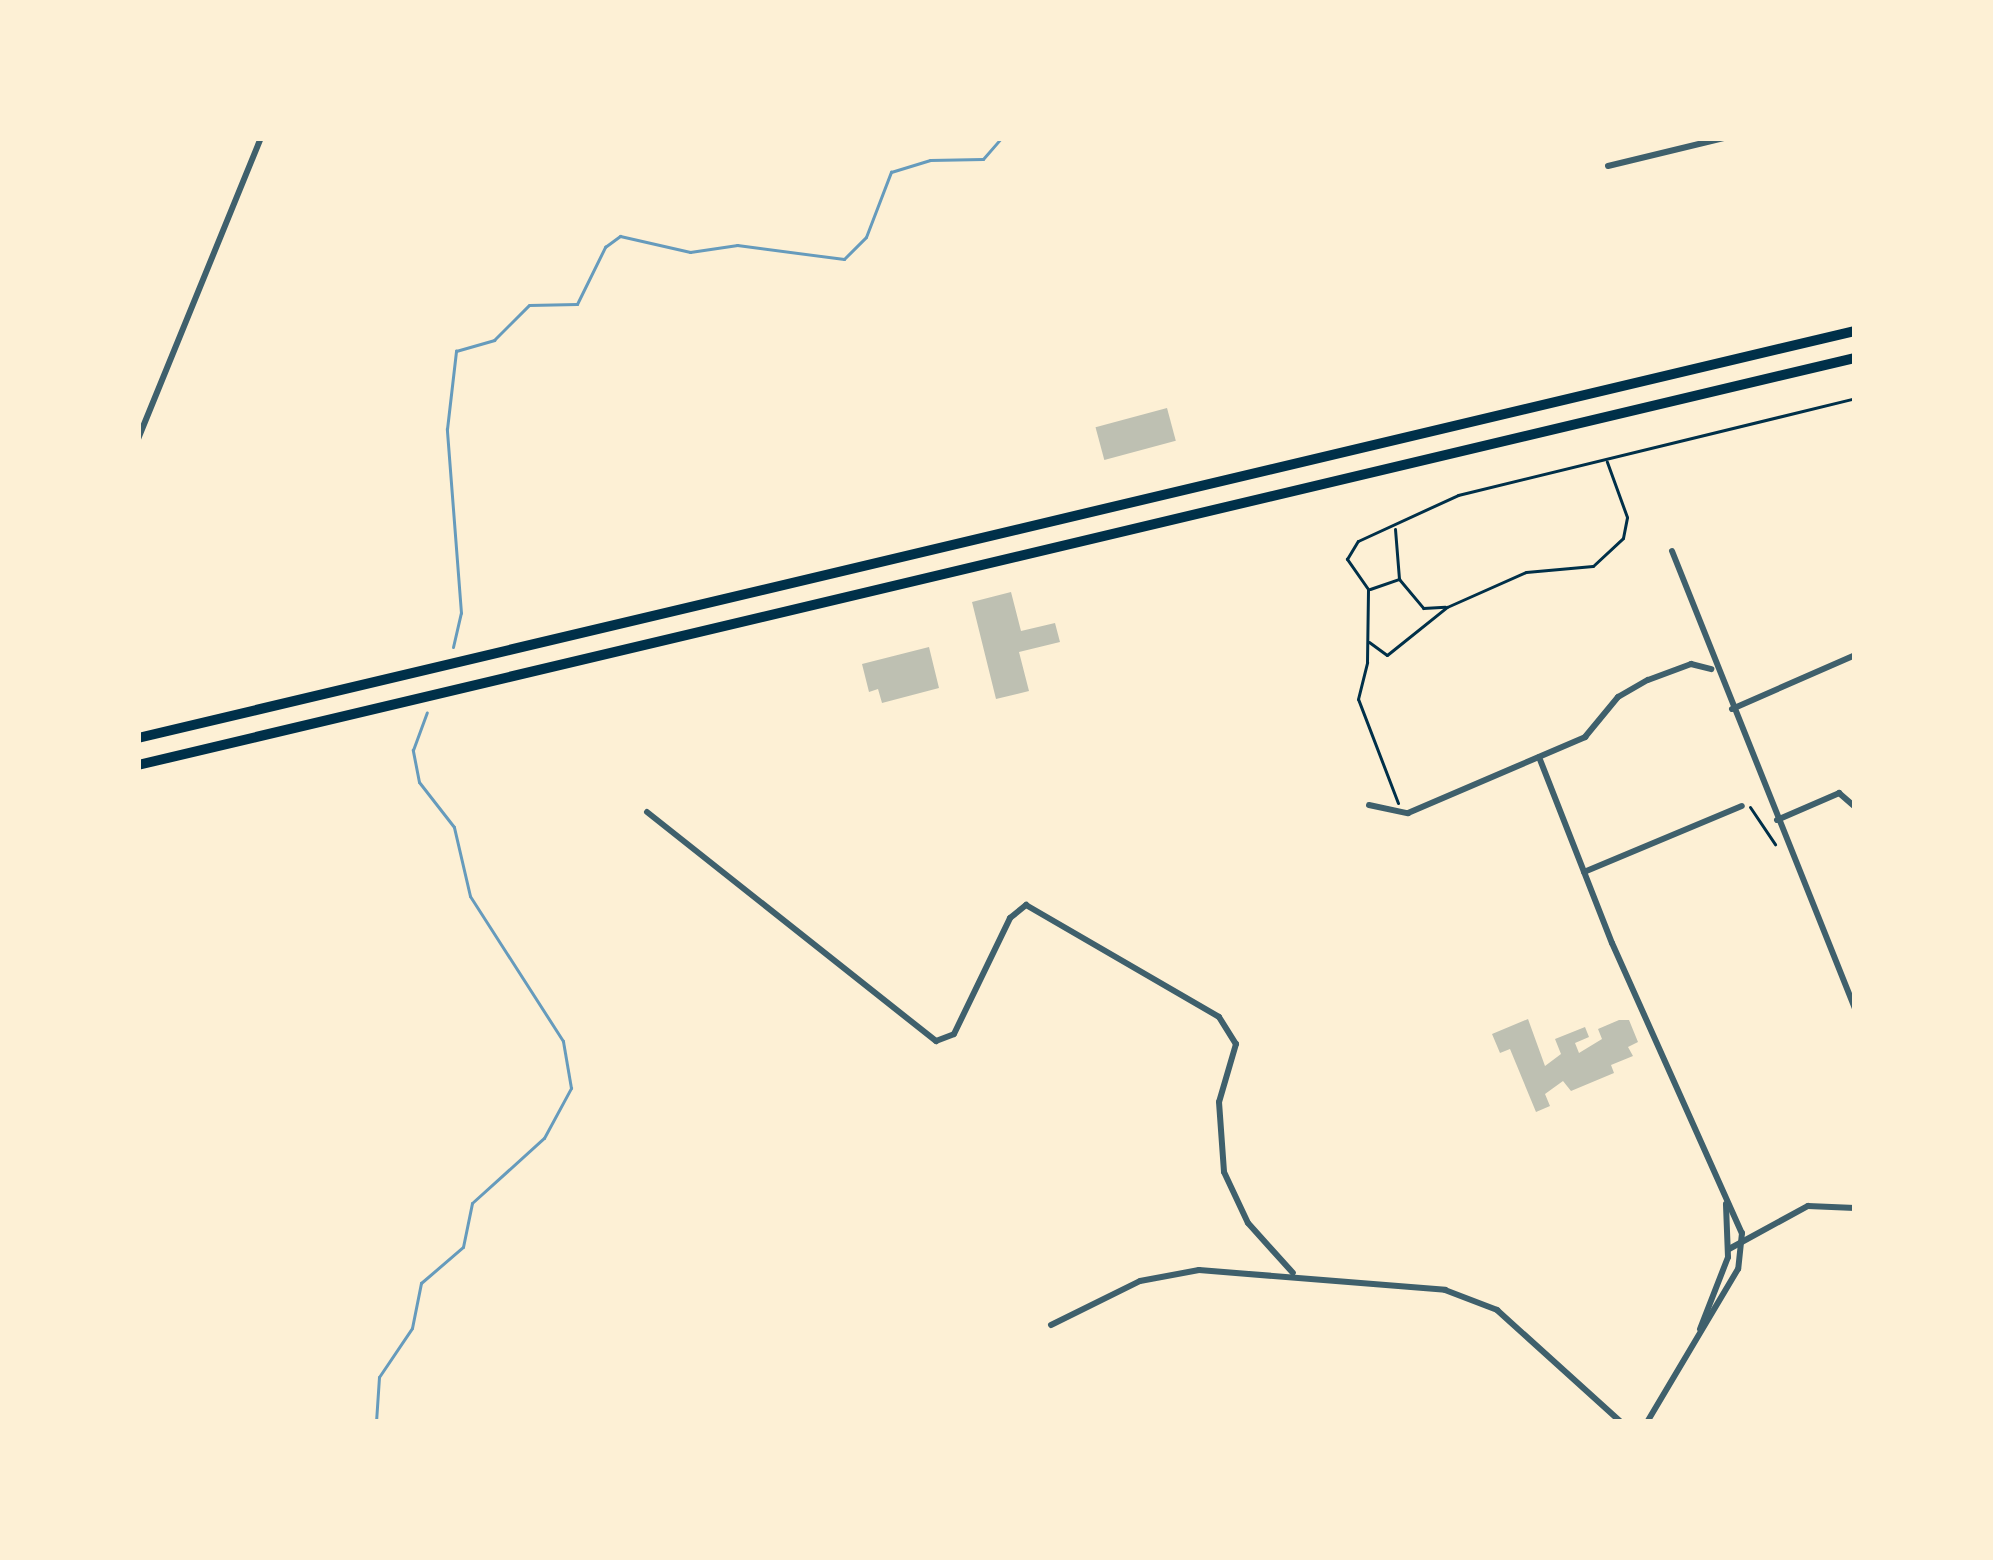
<!DOCTYPE html>
<style>
body{margin:0}
#map{position:relative;width:1993px;height:1560px;overflow:hidden;background:#fdf0d5;font-family:Roboto,sans-serif}
div>[style]{position:absolute}
.stream>*{height:3px;margin:-1.5px;padding:0 1.5px;transform-origin:1.5px;border-radius:1.5px;background:#669bbc}
.building>*{inset:0;background:#bec0b2;transform-origin:0 0}
.path>*{height:3px;margin:-1.5px;padding:0 1.5px;transform-origin:1.5px;border-radius:1.5px;background:#003049}
.minor>*{height:6px;margin:-3px;padding:0 3px;transform-origin:3px;border-radius:3px;background:#3f606c}
.motorway>*{height:10px;margin:-5px;padding:0 5px;transform-origin:5px;border-radius:5px;background:#003049}
span{translate:-50% -50%;white-space:nowrap;text-align:center;line-height:1.15;-webkit-text-stroke:9px #fdf0d5;paint-order:stroke}
.frame{position:absolute;inset:0;border:141px solid #fdf0d5;pointer-events:none}
</style>
<div id="map">
<div class="stream">
<div style="left:453px;top:647px;width:35px;rotate:-77deg"></div>
<div style="left:461px;top:613px;width:185px;rotate:-94.4deg"></div>
<div style="left:447px;top:429px;width:79px;rotate:-83.4deg"></div>
<div style="left:456px;top:351px;width:40px;rotate:-16deg"></div>
<div style="left:494px;top:340px;width:49px;rotate:-45deg"></div>
<div style="left:529px;top:305px;width:48px;rotate:-1.2deg"></div>
<div style="left:577px;top:304px;width:64px;rotate:-63.8deg"></div>
<div style="left:605px;top:247px;width:19px;rotate:-36deg"></div>
<div style="left:620px;top:236px;width:72px;rotate:12.9deg"></div>
<div style="left:690px;top:252px;width:48px;rotate:-8.5deg"></div>
<div style="left:737px;top:245px;width:108px;rotate:7.5deg"></div>
<div style="left:844px;top:259px;width:31px;rotate:-45deg"></div>
<div style="left:866px;top:237px;width:70px;rotate:-69deg"></div>
<div style="left:891px;top:172px;width:41px;rotate:-17.1deg"></div>
<div style="left:930px;top:160px;width:53px;rotate:-1.1deg"></div>
<div style="left:983px;top:159px;width:28px;rotate:-49deg"></div>
<div style="left:376px;top:1422px;width:45px;rotate:-86.2deg"></div>
<div style="left:379px;top:1377px;width:59px;rotate:-56deg"></div>
<div style="left:412px;top:1328px;width:46px;rotate:-78.7deg"></div>
<div style="left:421px;top:1283px;width:55px;rotate:-40.6deg"></div>
<div style="left:463px;top:1247px;width:45px;rotate:-78.4deg"></div>
<div style="left:472px;top:1203px;width:97px;rotate:-42.1deg"></div>
<div style="left:544px;top:1138px;width:57px;rotate:-61.6deg"></div>
<div style="left:571px;top:1088px;width:48px;rotate:-99.7deg"></div>
<div style="left:563px;top:1041px;width:172px;rotate:-122.7deg"></div>
<div style="left:470px;top:896px;width:71px;rotate:-103.1deg"></div>
<div style="left:454px;top:827px;width:57px;rotate:-127.9deg"></div>
<div style="left:419px;top:782px;width:33px;rotate:-101deg"></div>
<div style="left:413px;top:750px;width:40px;rotate:-69.8deg"></div>
</div>
<div class="building">
<div style="left:1167px;top:408px;width:34px;height:74px;rotate:75deg"></div>
<div style="clip-path:polygon(1011px 592px,1021px 631px,1055px 623px,1060px 642px,1019px 652px,1029px 691px,996px 699px,972px 602px)"></div>
<div style="clip-path:polygon(929px 647px,939px 688px,882px 703px,878px 689px,869px 692px,862px 664px)"></div>
<div style="clip-path:polygon(1528px 1019px,1545px 1066px,1561px 1054px,1555px 1039px,1585px 1027px,1589px 1037px,1575px 1043px,1579px 1053px,1602px 1039px,1598px 1029px,1619px 1020px,1629px 1020px,1638px 1042px,1628px 1047px,1633px 1056px,1611px 1065px,1614px 1073px,1571px 1091px,1563px 1081px,1545px 1094px,1550px 1106px,1536px 1112px,1510px 1049px,1500px 1053px,1492px 1034px)"></div>
</div>
<div class="path">
<div style="left:1395px;top:529px;width:50px;rotate:85.4deg"></div>
<div style="left:1399px;top:579px;width:38px;rotate:50deg"></div>
<div style="left:1423px;top:608px;width:22px;rotate:-3deg"></div>
<div style="left:1370px;top:589px;width:31px;rotate:-19deg"></div>
<div style="left:1369px;top:642px;width:22px;rotate:36deg"></div>
<div style="left:1387px;top:655px;width:77px;rotate:-38.7deg"></div>
<div style="left:1447px;top:607px;width:86px;rotate:-23.9deg"></div>
<div style="left:1526px;top:572px;width:67px;rotate:-5.1deg"></div>
<div style="left:1593px;top:566px;width:41px;rotate:-43deg"></div>
<div style="left:1623px;top:538px;width:21px;rotate:-79deg"></div>
<div style="left:1627px;top:517px;width:59px;rotate:-110deg"></div>
<div style="left:1398px;top:803px;width:111px;rotate:-111deg"></div>
<div style="left:1358px;top:699px;width:38px;rotate:-76deg"></div>
<div style="left:1367px;top:662px;width:73px;rotate:-89.2deg"></div>
<div style="left:1368px;top:589px;width:37px;rotate:-125deg"></div>
<div style="left:1347px;top:559px;width:21px;rotate:-59deg"></div>
<div style="left:1358px;top:541px;width:110px;rotate:-24.7deg"></div>
<div style="left:1458px;top:495px;width:409px;rotate:-13.7deg"></div>
<div style="left:1750px;top:807px;width:45px;rotate:56deg"></div>
</div>
<div class="minor">
<div style="left:1608px;top:166px;width:119px;rotate:-13.6deg"></div>
<div style="left:138px;top:439px;width:325px;rotate:-67.8deg"></div>
<div style="left:1672px;top:551px;width:492px;rotate:68.2deg"></div>
<div style="left:1732px;top:709px;width:134px;rotate:-23.7deg"></div>
<div style="left:1539px;top:757px;width:200px;rotate:68.6deg"></div>
<div style="left:1612px;top:943px;width:318px;rotate:65.9deg"></div>
<div style="left:1742px;top:1233px;width:36px;rotate:96deg"></div>
<div style="left:1738px;top:1269px;width:178px;rotate:120.7deg"></div>
<div style="left:1369px;top:805px;width:40px;rotate:12deg"></div>
<div style="left:1408px;top:813px;width:193px;rotate:-23.2deg"></div>
<div style="left:1585px;top:737px;width:52px;rotate:-50.5deg"></div>
<div style="left:1618px;top:697px;width:34px;rotate:-30deg"></div>
<div style="left:1648px;top:680px;width:46px;rotate:-20.4deg"></div>
<div style="left:1691px;top:664px;width:21px;rotate:14deg"></div>
<div style="left:647px;top:812px;width:369px;rotate:38.4deg"></div>
<div style="left:936px;top:1041px;width:19px;rotate:-21deg"></div>
<div style="left:954px;top:1034px;width:129px;rotate:-64.2deg"></div>
<div style="left:1010px;top:918px;width:21px;rotate:-39deg"></div>
<div style="left:1026px;top:905px;width:223px;rotate:30.1deg"></div>
<div style="left:1219px;top:1017px;width:32px;rotate:58deg"></div>
<div style="left:1236px;top:1044px;width:60px;rotate:106.3deg"></div>
<div style="left:1219px;top:1102px;width:70px;rotate:85.9deg"></div>
<div style="left:1224px;top:1172px;width:56px;rotate:64.8deg"></div>
<div style="left:1248px;top:1223px;width:67px;rotate:48deg"></div>
<div style="left:1777px;top:820px;width:68px;rotate:-23.5deg"></div>
<div style="left:1839px;top:793px;width:21px;rotate:41deg"></div>
<div style="left:1584px;top:872px;width:171px;rotate:-22.7deg"></div>
<div style="left:1729px;top:1249px;width:90px;rotate:-28.6deg"></div>
<div style="left:1808px;top:1206px;width:47px;rotate:2.4deg"></div>
<div style="left:1051px;top:1325px;width:99px;rotate:-26.3deg"></div>
<div style="left:1140px;top:1281px;width:60px;rotate:-10.6deg"></div>
<div style="left:1199px;top:1270px;width:247px;rotate:4.6deg"></div>
<div style="left:1445px;top:1290px;width:56px;rotate:21deg"></div>
<div style="left:1497px;top:1310px;width:167px;rotate:42.1deg"></div>
<div style="left:1700px;top:1329px;width:77px;rotate:-68.7deg"></div>
<div style="left:1728px;top:1257px;width:53px;rotate:-92.2deg"></div>
</div>
<div class="motorway">
<div style="left:138px;top:738px;width:1765px;rotate:-13.34deg"></div>
<div style="left:138px;top:765px;width:1765px;rotate:-13.34deg"></div>
</div>
<div class="frame"></div>
</div>
